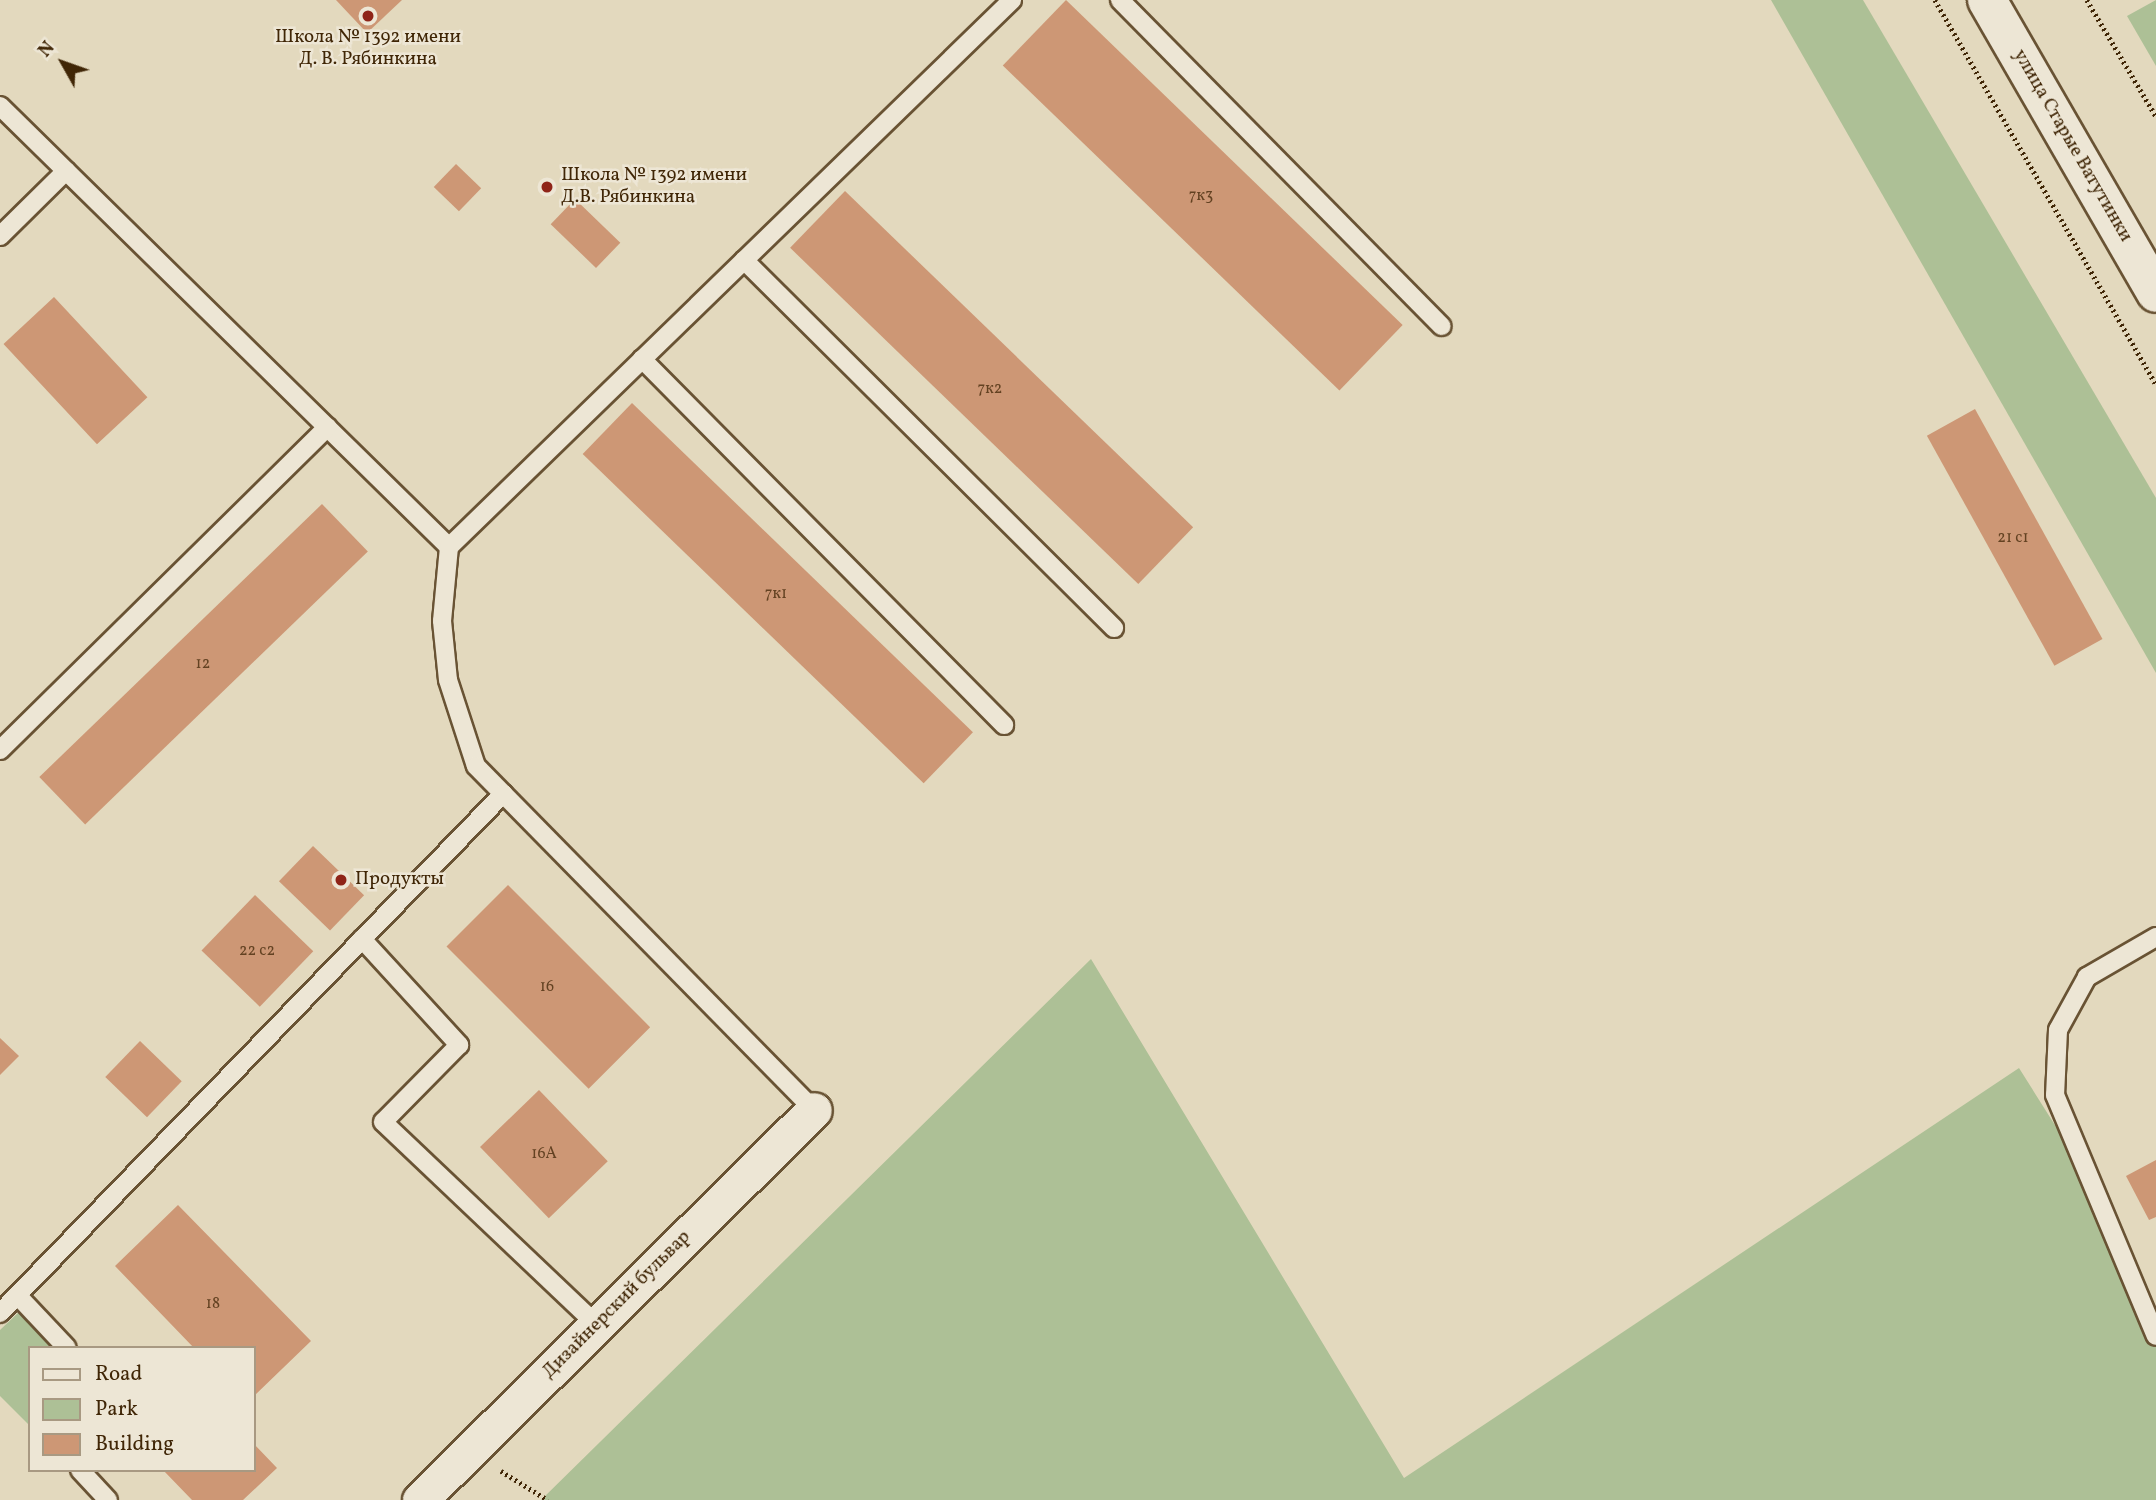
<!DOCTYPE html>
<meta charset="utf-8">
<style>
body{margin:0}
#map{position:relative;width:2156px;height:1500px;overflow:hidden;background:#e3d9be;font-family:Vollkorn,serif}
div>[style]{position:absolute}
.green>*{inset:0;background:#adc096}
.building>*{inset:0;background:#cd9775;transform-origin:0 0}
.path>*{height:4.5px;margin-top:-2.25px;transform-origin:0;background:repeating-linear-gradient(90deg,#402606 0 2px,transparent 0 5.5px)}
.roads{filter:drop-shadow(2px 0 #695334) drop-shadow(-2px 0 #695334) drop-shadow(0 2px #695334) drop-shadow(0 -2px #695334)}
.lane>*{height:18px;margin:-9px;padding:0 9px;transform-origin:9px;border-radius:9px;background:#ede6d5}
.street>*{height:35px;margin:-17.5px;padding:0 17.5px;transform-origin:17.5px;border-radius:17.5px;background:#ede6d5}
.secondary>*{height:38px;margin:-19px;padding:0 19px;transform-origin:19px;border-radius:19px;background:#ede6d5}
.dots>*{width:19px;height:19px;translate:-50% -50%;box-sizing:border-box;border:4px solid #ede6d5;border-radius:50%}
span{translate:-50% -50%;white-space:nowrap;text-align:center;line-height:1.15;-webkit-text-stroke:5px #ede6d5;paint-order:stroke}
.number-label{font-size:16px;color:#634222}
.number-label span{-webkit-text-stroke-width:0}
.poi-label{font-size:19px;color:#402606}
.left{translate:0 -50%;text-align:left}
.street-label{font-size:19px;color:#402606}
.legend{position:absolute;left:28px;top:1346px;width:228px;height:126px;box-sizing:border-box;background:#ede6d5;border:2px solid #a89982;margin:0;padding:9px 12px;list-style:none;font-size:21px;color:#402606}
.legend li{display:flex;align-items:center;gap:14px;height:35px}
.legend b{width:35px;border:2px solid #a89982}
.north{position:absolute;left:28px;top:28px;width:70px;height:70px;-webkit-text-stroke:5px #ede6d5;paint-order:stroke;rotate:310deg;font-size:19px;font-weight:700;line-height:28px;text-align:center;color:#402606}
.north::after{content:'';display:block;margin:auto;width:24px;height:32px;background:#402606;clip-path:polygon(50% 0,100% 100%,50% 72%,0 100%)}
</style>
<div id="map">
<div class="green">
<div style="clip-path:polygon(1771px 0,1863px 0,2156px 498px,2156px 673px)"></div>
<div style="clip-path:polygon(2156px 0,2156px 66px,2127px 16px)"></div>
<div style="clip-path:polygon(1091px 959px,1404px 1478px,2019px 1068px,2070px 1149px,2156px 1335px,2156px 1500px,541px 1500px)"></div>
<div style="clip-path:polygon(19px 1312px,51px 1348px,30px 1348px,30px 1426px,0 1396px,0 1330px)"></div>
</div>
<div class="building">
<div style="clip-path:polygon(336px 0,402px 0,367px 33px)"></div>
<div style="left:1066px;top:0;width:468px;height:91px;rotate:44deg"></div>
<div style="left:456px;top:164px;width:35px;height:32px;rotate:44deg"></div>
<div style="left:845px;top:191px;width:484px;height:79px;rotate:44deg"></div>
<div style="left:575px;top:199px;width:63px;height:35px;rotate:44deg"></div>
<div style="left:54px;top:297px;width:137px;height:69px;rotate:47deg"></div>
<div style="left:632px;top:403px;width:474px;height:71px;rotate:44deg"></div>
<div style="left:1975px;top:409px;width:263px;height:55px;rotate:61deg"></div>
<div style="left:322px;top:504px;width:66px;height:393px;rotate:46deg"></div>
<div style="left:313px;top:846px;width:71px;height:49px;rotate:44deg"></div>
<div style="left:508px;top:885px;width:201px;height:87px;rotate:45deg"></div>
<div style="left:255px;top:895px;width:81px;height:77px;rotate:44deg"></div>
<div style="clip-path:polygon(0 1038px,19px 1056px,0 1075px)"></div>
<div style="left:140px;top:1041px;width:58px;height:50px;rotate:44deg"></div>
<div style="left:539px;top:1090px;width:99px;height:82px;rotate:46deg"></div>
<div style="clip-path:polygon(2156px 1160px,2156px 1217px,2149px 1220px,2126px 1176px)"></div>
<div style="clip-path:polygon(178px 1205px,311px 1341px,254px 1396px,254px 1348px,194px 1348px,115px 1266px)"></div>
<div style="clip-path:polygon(254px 1444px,277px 1468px,243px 1500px,192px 1500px,163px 1470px,254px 1470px)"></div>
</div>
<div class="path">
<div style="left:1935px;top:0;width:443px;rotate:60.1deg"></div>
<div style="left:2087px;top:0;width:135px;rotate:59.3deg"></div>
<div style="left:501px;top:1471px;width:55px;rotate:31.7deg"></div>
</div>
<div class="roads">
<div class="lane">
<div style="left:1120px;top:0;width:458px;rotate:45.4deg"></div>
<div style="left:0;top:106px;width:629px;rotate:44.48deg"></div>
<div style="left:449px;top:547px;width:74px;rotate:95.4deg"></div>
<div style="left:442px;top:621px;width:59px;rotate:84.2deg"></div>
<div style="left:448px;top:680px;width:90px;rotate:72deg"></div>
<div style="left:476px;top:766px;width:482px;rotate:45.5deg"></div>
<div style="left:0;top:236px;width:93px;rotate:-44.6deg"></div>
<div style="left:744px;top:260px;width:522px;rotate:44.84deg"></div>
<div style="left:642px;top:359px;width:515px;rotate:45.31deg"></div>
<div style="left:449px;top:547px;width:785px;rotate:-44.17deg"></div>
<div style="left:0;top:750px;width:460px;rotate:-44.6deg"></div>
<div style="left:2156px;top:937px;width:80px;rotate:149.9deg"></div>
<div style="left:2087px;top:977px;width:60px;rotate:118.7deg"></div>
<div style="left:2058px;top:1030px;width:65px;rotate:92.6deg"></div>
<div style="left:2055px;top:1095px;width:261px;rotate:67.3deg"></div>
<div style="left:362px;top:939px;width:144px;rotate:47.5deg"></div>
<div style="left:459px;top:1045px;width:108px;rotate:134.6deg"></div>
<div style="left:383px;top:1122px;width:295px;rotate:43.5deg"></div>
<div style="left:18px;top:1296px;width:71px;rotate:46.7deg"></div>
<div style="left:0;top:1313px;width:723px;rotate:-45.9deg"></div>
<div style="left:80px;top:1470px;width:41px;rotate:47deg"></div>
</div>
<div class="street">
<div style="left:420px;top:1500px;width:554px;rotate:-44.71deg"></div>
</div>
<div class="secondary">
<div style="left:1987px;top:0;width:338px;rotate:60deg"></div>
</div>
</div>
<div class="dots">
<div style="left:368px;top:16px;background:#8f2418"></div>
<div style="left:547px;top:187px;background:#8f2418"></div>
<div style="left:341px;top:880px;background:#8f2418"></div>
</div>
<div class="number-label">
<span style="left:1201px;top:196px">7к3</span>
<span style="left:990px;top:389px">7к2</span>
<span style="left:2013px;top:538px">21 с1</span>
<span style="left:776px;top:594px">7к1</span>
<span style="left:203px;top:664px">12</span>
<span style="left:257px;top:951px">22 с2</span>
<span style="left:547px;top:987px">16</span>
<span style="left:544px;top:1154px">16А</span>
<span style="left:213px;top:1304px">18</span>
</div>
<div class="poi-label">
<span style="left:368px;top:49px">Школа № 1392 имени<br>Д. В. Рябинкина</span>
<span class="left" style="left:561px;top:187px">Школа № 1392 имени<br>Д.В. Рябинкина</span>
<span class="left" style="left:355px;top:880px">Продукты</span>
</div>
<div class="street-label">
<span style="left:2072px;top:146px;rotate:60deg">улица Старые Ватутинки</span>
<span style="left:617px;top:1305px;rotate:-45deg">Дизайнерский бульвар</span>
</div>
<ul class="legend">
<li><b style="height:9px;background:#ede6d5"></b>Road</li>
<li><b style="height:19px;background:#adc096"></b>Park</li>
<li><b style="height:19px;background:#cd9775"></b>Building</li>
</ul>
<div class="north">N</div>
</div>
